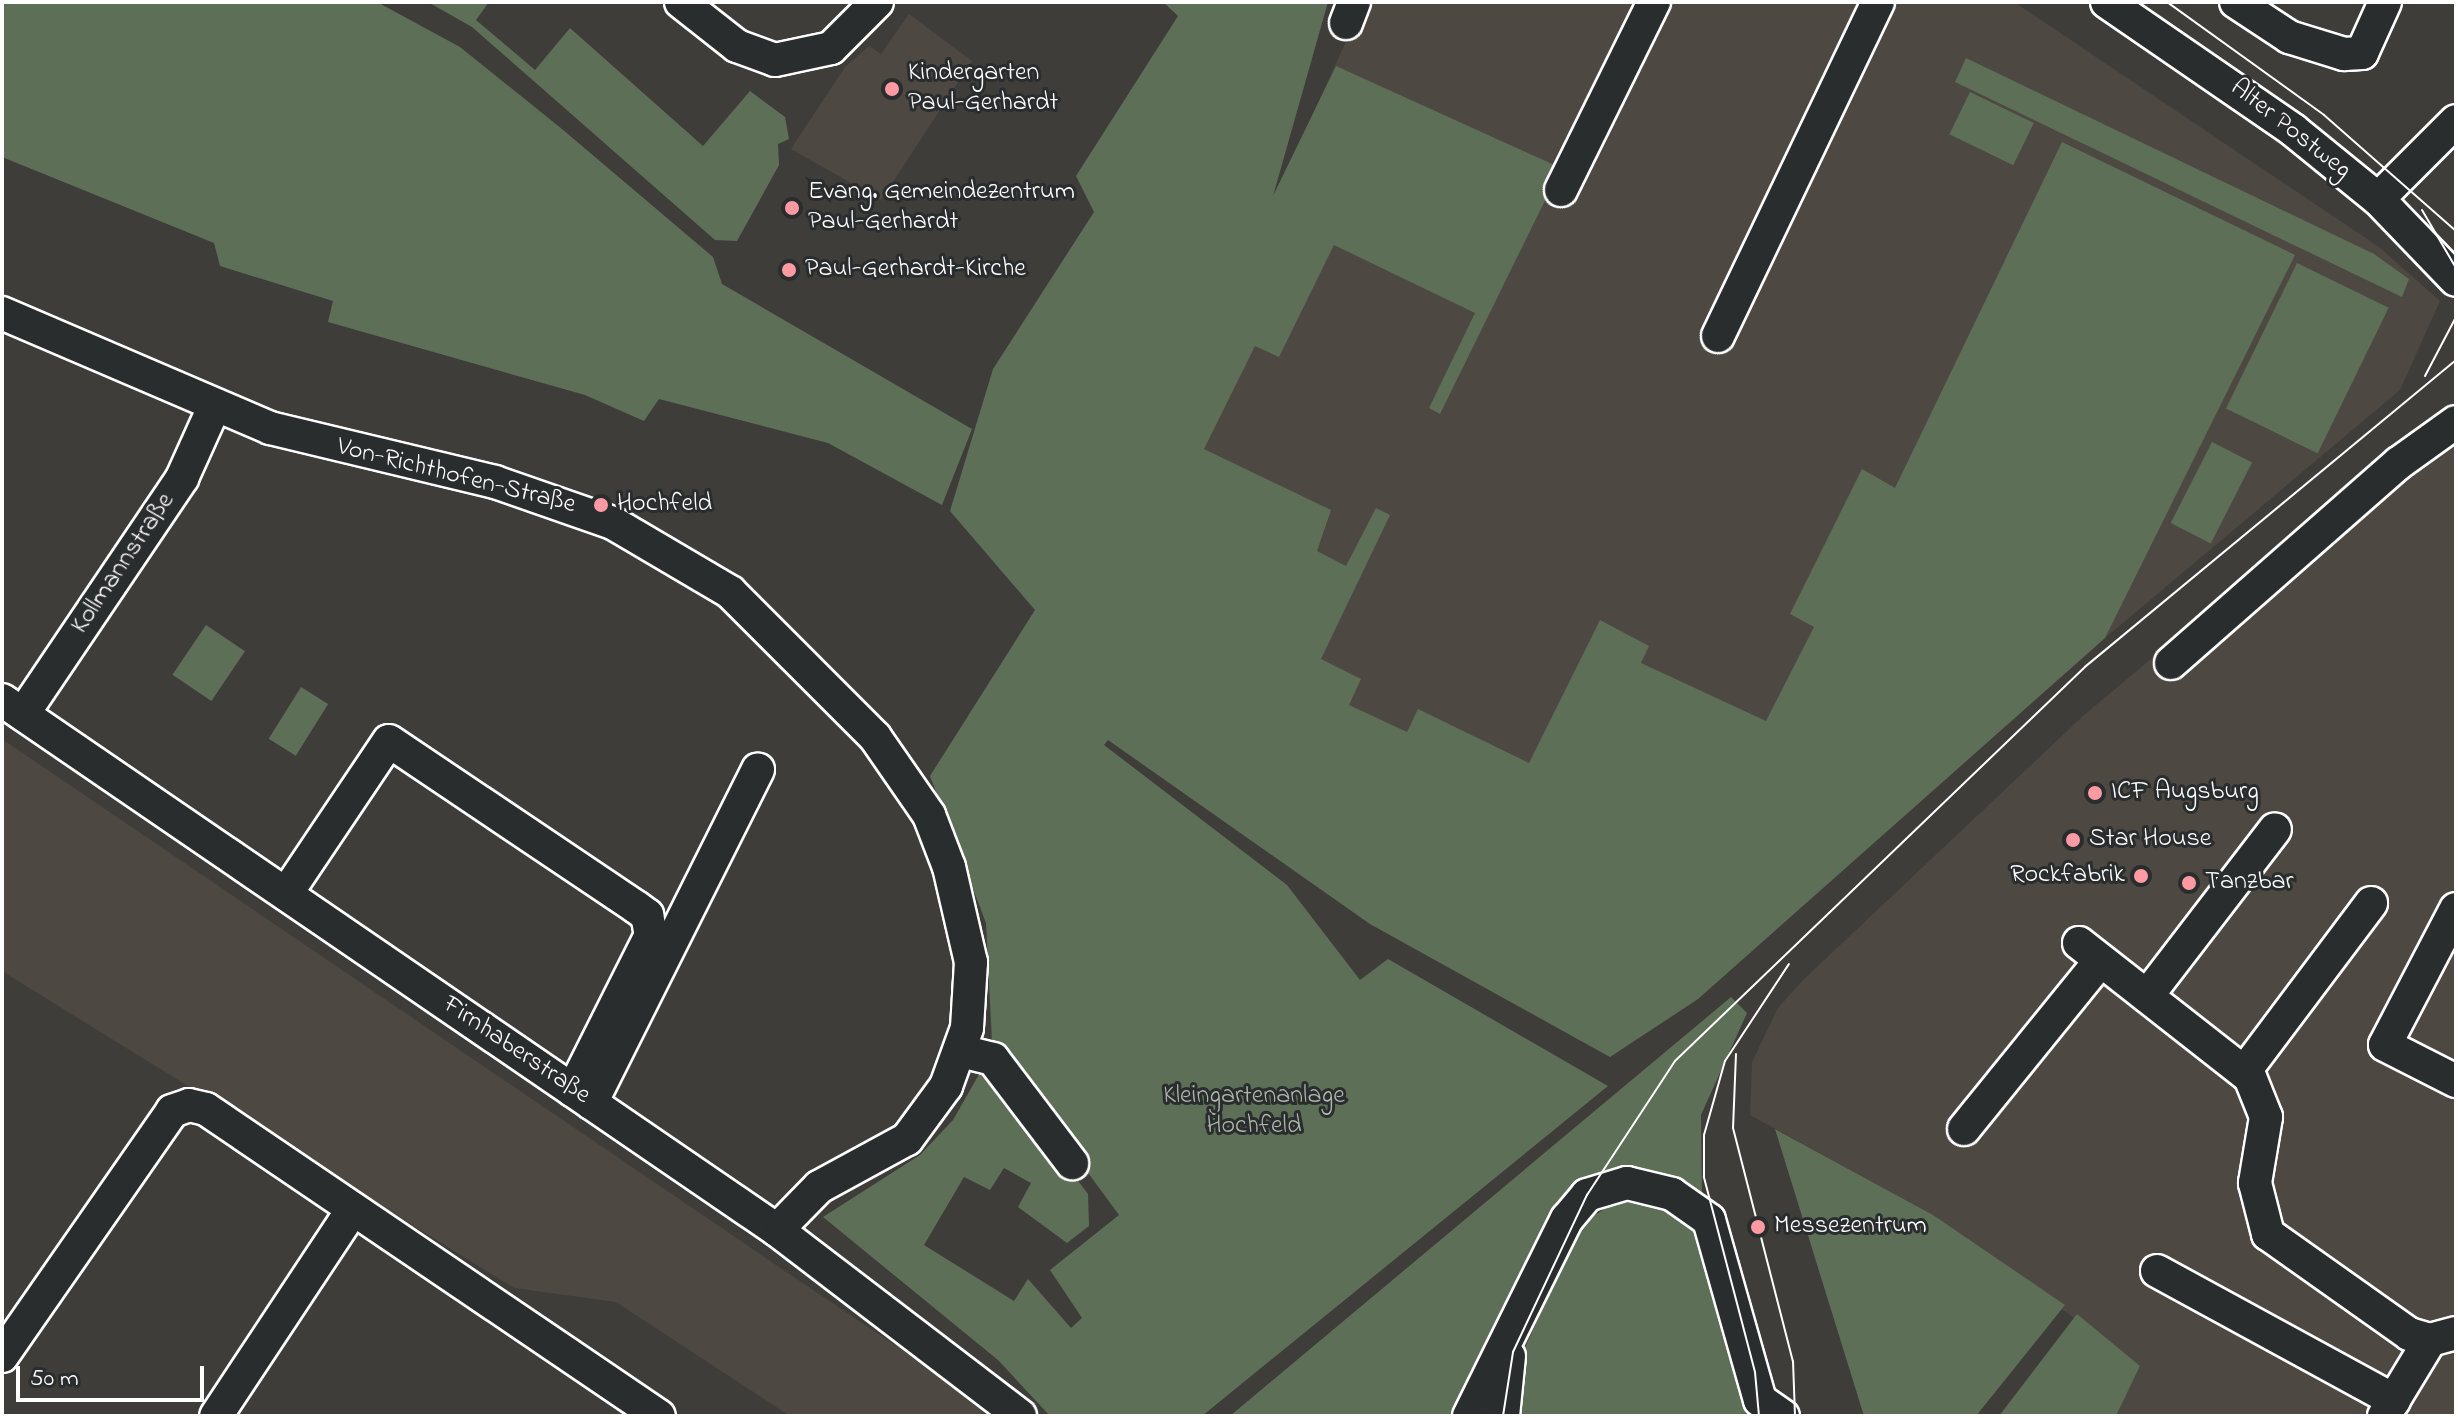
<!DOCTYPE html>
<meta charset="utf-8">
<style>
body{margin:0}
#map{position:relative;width:2458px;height:1418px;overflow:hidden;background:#3f3d3a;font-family:"Indie Flower",sans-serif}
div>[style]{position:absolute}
.built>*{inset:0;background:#4d4842}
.green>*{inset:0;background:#5e6f58;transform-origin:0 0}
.roads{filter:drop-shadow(2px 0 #fff) drop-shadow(-2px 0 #fff) drop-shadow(0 2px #fff) drop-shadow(0 -2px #fff)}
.minor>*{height:32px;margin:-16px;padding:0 16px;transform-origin:16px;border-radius:16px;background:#2a2d2e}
.tram>*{height:2px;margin:-1px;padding:0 1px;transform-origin:1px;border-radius:1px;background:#fff}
.dots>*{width:22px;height:22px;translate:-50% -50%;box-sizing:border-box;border:4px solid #2a2d2e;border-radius:50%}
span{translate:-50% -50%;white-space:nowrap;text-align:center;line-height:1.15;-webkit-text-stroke:6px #2a2d2e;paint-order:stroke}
.poi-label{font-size:26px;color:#fff}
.left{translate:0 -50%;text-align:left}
.right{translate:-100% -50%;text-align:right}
.street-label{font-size:26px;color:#fff}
.park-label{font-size:26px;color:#aeb7ac}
.frame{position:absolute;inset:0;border:4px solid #fff;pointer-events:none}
.scale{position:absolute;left:16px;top:1366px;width:188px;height:36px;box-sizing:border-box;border:4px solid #fff;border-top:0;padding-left:10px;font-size:24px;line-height:28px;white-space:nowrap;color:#fff;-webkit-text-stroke:6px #2a2d2e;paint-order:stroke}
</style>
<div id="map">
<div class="built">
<div style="clip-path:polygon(1364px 2px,2014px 2px,2379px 247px,2440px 301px,2400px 390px,2105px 638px,1698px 999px,1610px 1057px,1370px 924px,1108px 739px,1154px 462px)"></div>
<div style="clip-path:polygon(909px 14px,972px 61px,881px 200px,791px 149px,845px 67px,869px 46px,881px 54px)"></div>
<div style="clip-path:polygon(2456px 424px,2456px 1416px,2116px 1416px,2140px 1366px,1933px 1215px,1750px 1115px,1752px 1062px,1778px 1008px,1802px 981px,2083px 716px,2368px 477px)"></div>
<div style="clip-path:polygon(2px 739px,782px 1269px,988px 1408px,979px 1416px,790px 1416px,616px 1302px,514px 1288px,2px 971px)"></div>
</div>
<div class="green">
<div style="clip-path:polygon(2px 2px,377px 2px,460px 47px,562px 129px,713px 257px,722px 284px,972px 429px,942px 505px,828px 443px,659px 399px,644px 421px,585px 395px,328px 322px,333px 301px,220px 266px,214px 243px,2px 157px)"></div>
<div style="clip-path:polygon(428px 2px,489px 2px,476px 20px,535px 70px,570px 28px,703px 146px,750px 91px,785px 117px,789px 139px,778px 144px,779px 165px,737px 241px,715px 240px,472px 27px)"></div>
<div style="clip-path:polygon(1163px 2px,1328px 2px,1273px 196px,1336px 66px,1561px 168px,1440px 414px,1429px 408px,1475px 313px,1334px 245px,1279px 357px,1255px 346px,1204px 449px,1331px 510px,1317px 551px,1346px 566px,1376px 508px,1390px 515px,1321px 659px,1361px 679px,1349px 705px,1407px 732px,1418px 709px,1529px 763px,1600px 620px,1649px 646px,1641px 663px,1766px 721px,1814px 627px,1790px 614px,1862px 469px,1895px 488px,2062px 142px,2295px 255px,2105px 638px,1698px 999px,1610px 1057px,1370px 924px,1108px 740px,1104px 745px,1287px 885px,1360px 980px,1388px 959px,1608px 1086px,1202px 1416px,1050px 1416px,998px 1360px,823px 1217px,920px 1155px,953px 1120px,982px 1069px,1000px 1077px,1088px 1194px,1089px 1226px,1067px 1243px,1018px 1207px,1031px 1183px,1004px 1168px,990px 1190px,964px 1177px,924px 1245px,1014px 1301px,1028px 1279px,1071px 1328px,1082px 1318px,1050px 1270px,1119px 1215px,992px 1042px,986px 923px,930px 776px,1035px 610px,950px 511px,993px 369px,1094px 212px,1076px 176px,1178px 16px)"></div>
<div style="clip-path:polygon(1966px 58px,2374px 254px,2409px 279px,2402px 297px,1955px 82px)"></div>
<div style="left:1970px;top:92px;width:71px;height:47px;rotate:26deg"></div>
<div style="left:2297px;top:263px;width:102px;height:162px;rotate:26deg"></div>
<div style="left:2212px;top:442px;width:45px;height:91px;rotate:27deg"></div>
<div style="left:206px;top:625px;width:47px;height:60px;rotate:34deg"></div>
<div style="left:301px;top:687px;width:32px;height:61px;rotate:32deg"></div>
<div style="clip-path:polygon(1731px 997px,1747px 1013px,1701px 1115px,1702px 1198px,1582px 1182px,1566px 1195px,1460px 1416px,1230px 1416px)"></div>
<div style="clip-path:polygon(1775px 1129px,1933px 1215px,2065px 1305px,1976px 1416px,1864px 1416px)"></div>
<div style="clip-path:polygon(1623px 1197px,1655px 1202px,1705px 1235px,1746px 1416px,1509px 1416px,1513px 1374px,1581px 1224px)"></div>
<div style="clip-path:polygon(2077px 1314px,2140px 1366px,2116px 1416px,1999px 1416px)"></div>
</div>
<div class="roads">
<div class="minor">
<div style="left:681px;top:2px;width:71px;rotate:38.2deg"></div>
<div style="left:737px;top:46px;width:40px;rotate:20.2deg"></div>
<div style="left:775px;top:60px;width:57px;rotate:-12.1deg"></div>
<div style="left:831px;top:48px;width:65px;rotate:-45deg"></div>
<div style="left:2107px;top:2px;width:226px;rotate:34.5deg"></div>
<div style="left:2293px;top:130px;width:109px;rotate:39.1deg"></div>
<div style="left:2378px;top:199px;width:112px;rotate:46.1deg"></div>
<div style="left:2236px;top:2px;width:64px;rotate:33.4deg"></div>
<div style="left:2289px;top:37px;width:58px;rotate:17.2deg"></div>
<div style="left:2344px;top:54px;width:18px;rotate:-3deg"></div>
<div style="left:2362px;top:53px;width:56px;rotate:-65.7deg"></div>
<div style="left:1346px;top:23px;width:22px;rotate:-69deg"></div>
<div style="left:1561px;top:190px;width:210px;rotate:-63.7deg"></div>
<div style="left:2378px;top:199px;width:110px;rotate:-45deg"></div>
<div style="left:2px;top:313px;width:292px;rotate:23.2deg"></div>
<div style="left:270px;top:428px;width:231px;rotate:13.5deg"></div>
<div style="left:495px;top:482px;width:125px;rotate:19.2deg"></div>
<div style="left:613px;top:523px;width:136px;rotate:30.5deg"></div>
<div style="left:730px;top:592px;width:205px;rotate:45deg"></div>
<div style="left:875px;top:737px;width:95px;rotate:55.3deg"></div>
<div style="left:929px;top:815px;width:56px;rotate:69deg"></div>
<div style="left:949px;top:867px;width:98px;rotate:77deg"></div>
<div style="left:971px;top:962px;width:66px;rotate:93.5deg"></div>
<div style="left:967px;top:1028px;width:62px;rotate:109.9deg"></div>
<div style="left:946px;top:1086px;width:66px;rotate:126.3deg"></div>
<div style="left:907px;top:1139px;width:100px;rotate:151.4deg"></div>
<div style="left:819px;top:1187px;width:60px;rotate:134.3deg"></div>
<div style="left:1718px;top:336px;width:370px;rotate:-64.4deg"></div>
<div style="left:2171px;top:663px;width:303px;rotate:-41.3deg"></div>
<div style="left:2399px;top:463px;width:70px;rotate:-35.7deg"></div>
<div style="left:2px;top:700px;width:939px;rotate:34.37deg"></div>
<div style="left:777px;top:1230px;width:306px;rotate:37.4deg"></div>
<div style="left:23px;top:714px;width:285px;rotate:-56deg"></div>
<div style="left:182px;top:478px;width:78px;rotate:-65.7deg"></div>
<div style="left:286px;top:894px;width:184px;rotate:-56.1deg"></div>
<div style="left:389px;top:741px;width:298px;rotate:33.9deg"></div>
<div style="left:636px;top:907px;width:14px;rotate:36deg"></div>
<div style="left:647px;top:915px;width:20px;rotate:79deg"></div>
<div style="left:651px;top:935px;width:174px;rotate:116.7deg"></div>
<div style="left:2456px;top:909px;width:153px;rotate:117.6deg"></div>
<div style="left:2385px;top:1045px;width:80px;rotate:26.9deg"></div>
<div style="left:2079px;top:943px;width:217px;rotate:38.1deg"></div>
<div style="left:2250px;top:1077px;width:43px;rotate:68.2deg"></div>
<div style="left:2266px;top:1117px;width:67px;rotate:99.5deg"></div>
<div style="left:2255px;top:1183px;width:53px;rotate:75.7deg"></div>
<div style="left:2268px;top:1234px;width:173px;rotate:35.3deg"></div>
<div style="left:2409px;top:1334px;width:22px;rotate:16deg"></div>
<div style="left:2430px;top:1340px;width:27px;rotate:-15deg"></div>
<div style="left:2147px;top:996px;width:210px;rotate:-52.5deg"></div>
<div style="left:961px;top:1051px;width:33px;rotate:14deg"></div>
<div style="left:993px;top:1059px;width:131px;rotate:52.8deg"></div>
<div style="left:2245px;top:1071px;width:210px;rotate:-53.1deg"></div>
<div style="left:591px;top:1103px;width:373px;rotate:-63.4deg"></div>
<div style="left:1964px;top:1129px;width:216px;rotate:-51deg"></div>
<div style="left:2157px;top:1271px;width:270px;rotate:28.6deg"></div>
<div style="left:2px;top:1356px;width:298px;rotate:-55.2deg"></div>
<div style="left:172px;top:1111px;width:18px;rotate:-19deg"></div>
<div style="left:189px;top:1105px;width:17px;rotate:13deg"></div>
<div style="left:206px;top:1109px;width:547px;rotate:34.13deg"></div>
<div style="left:216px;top:1416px;width:248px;rotate:-56.5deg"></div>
<div style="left:1469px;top:1416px;width:220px;rotate:-63.6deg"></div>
<div style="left:1567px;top:1219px;width:31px;rotate:-50deg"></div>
<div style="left:1587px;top:1195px;width:42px;rotate:-16.7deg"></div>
<div style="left:1627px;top:1183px;width:46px;rotate:13.7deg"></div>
<div style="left:1672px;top:1194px;width:45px;rotate:35.1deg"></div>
<div style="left:1709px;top:1220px;width:187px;rotate:74.2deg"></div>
<div style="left:1760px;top:1400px;width:28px;rotate:35deg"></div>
<div style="left:1503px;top:1416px;width:60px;rotate:-84.3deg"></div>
<div style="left:2384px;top:1416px;width:89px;rotate:-58.8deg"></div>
</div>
</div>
<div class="tram">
<div style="left:2167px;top:2px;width:193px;rotate:35.7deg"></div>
<div style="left:2324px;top:115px;width:176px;rotate:41.3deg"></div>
<div style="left:2422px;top:210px;width:67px;rotate:59.6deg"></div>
<div style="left:2425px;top:376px;width:67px;rotate:-62.3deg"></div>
<div style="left:1736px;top:1054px;width:74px;rotate:92.3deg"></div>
<div style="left:1733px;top:1128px;width:241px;rotate:75.6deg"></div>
<div style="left:1793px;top:1361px;width:55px;rotate:87.9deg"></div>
<div style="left:1503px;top:1416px;width:65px;rotate:-81.1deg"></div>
<div style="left:1513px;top:1352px;width:174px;rotate:-64.8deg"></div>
<div style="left:1587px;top:1195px;width:160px;rotate:-56.7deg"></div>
<div style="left:1675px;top:1061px;width:570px;rotate:-43.86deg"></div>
<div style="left:2086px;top:666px;width:480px;rotate:-39.6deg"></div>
<div style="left:1759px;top:1416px;width:44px;rotate:-95.2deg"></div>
<div style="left:1755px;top:1372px;width:202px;rotate:-104.7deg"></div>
<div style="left:1704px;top:1177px;width:42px;rotate:-90deg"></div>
<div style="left:1704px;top:1135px;width:77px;rotate:-74.2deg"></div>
<div style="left:1725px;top:1061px;width:116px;rotate:-56.6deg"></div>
</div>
<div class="dots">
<div style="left:892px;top:89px;background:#ff9aa2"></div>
<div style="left:792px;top:208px;background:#ff9aa2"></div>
<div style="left:789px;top:270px;background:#ff9aa2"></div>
<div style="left:601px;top:505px;background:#ff9aa2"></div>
<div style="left:2095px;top:793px;background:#ff9aa2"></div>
<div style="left:2073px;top:840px;background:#ff9aa2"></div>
<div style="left:2141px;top:876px;background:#ff9aa2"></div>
<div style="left:2189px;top:883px;background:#ff9aa2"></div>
<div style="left:1758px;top:1227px;background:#ff9aa2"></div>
</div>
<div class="poi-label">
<span class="left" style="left:908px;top:89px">Kindergarten<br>Paul-Gerhardt</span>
<span class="left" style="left:808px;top:208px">Evang. Gemeindezentrum<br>Paul-Gerhardt</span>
<span class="left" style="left:805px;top:270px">Paul-Gerhardt-Kirche</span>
<span class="left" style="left:617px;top:505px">Hochfeld</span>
<span class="left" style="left:2111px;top:793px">ICF Augsburg</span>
<span class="left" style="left:2089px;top:840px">Star House</span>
<span class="right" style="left:2125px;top:876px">Rockfabrik</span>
<span class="left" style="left:2205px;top:883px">Tanzbar</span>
<span class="left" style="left:1774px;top:1227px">Messezentrum</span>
</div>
<div class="street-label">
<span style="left:2290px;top:130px;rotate:38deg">Alter Postweg</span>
<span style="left:456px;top:477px;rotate:14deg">Von-Richthofen-Straße</span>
<span style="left:124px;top:564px;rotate:-56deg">Kollmannstraße</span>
<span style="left:516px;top:1051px;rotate:34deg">Firnhaberstraße</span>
</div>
<div class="park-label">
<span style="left:1254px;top:1112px">Kleingartenanlage<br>Hochfeld</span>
</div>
<div class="frame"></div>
<div class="scale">50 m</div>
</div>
